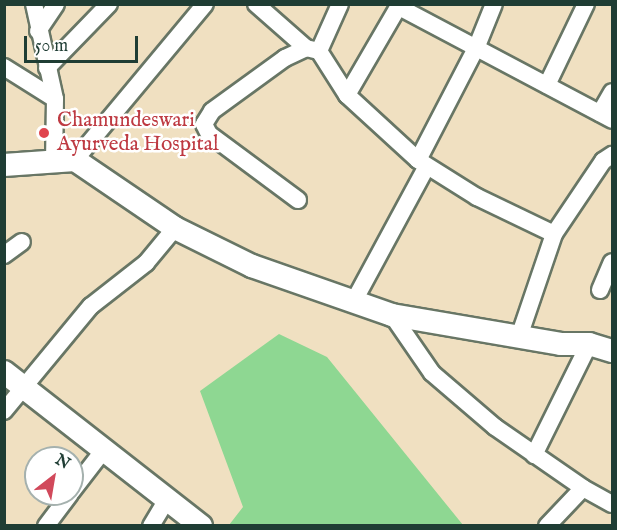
<!DOCTYPE html>
<style>
body{margin:0}
#map{position:relative;width:617px;height:530px;overflow:hidden;background:#f0e0c1;font-family:"IM FELL English",serif}
div>[style]{position:absolute}
.green>*{inset:0;background:#8ed792}
.roads{filter:drop-shadow(2px 0 #687665) drop-shadow(-2px 0 #687665) drop-shadow(0 2px #687665) drop-shadow(0 -2px #687665)}
.street>*{height:16px;margin:-8px;padding:0 8px;transform-origin:8px;border-radius:8px;background:#fff}
.secondary>*{height:22px;margin:-11px;padding:0 11px;transform-origin:11px;border-radius:11px;background:#fff}
.dots>*{width:16px;height:16px;translate:-50% -50%;box-sizing:border-box;border:3px solid #fff;border-radius:50%}
span{translate:-50% -50%;white-space:nowrap;text-align:center;line-height:1.15;-webkit-text-stroke:5px #fff;paint-order:stroke}
.health-label{font-size:21px;color:#be3a42}
.left{translate:0 -50%;text-align:left}
.frame{position:absolute;inset:0;border:6px solid #1f3d34;pointer-events:none}
.north{position:absolute;left:24px;top:446px;width:60px;height:60px;box-sizing:border-box;background:#fff;border:2px solid #a5b1ae;border-radius:50%;rotate:31deg;font-size:16px;font-weight:700;line-height:24px;text-align:center;color:#1f3d34}
.north::after{content:'';display:block;margin:auto;width:21px;height:27px;background:#d1495b;clip-path:polygon(50% 0,100% 100%,50% 72%,0 100%)}
.scale{position:absolute;left:24px;top:36px;width:114px;height:27px;box-sizing:border-box;border:3px solid #1f3d34;border-top:0;padding-left:8px;font-size:18px;line-height:21px;white-space:nowrap;color:#1f3d34;-webkit-text-stroke:4px #fff;paint-order:stroke}
</style>
<div id="map">
<div class="green">
<div style="clip-path:polygon(279px 334px,327px 357px,463px 525px,229px 525px,243px 507px,200px 391px)"></div>
</div>
<div class="roads">
<div class="street">
<div style="left:34px;top:4px;width:97px;rotate:77.5deg"></div>
<div style="left:55px;top:99px;width:62px;rotate:90.9deg"></div>
<div style="left:256px;top:4px;width:67px;rotate:41.3deg"></div>
<div style="left:306px;top:48px;width:13px;rotate:13deg"></div>
<div style="left:319px;top:51px;width:52px;rotate:57.5deg"></div>
<div style="left:347px;top:95px;width:96px;rotate:42.5deg"></div>
<div style="left:418px;top:160px;width:70px;rotate:32.1deg"></div>
<div style="left:477px;top:197px;width:85px;rotate:25.7deg"></div>
<div style="left:399px;top:7px;width:241px;rotate:27.9deg"></div>
<div style="left:38px;top:31px;width:32px;rotate:-56deg"></div>
<div style="left:319px;top:51px;width:51px;rotate:-65.9deg"></div>
<div style="left:4px;top:67px;width:60px;rotate:32.1deg"></div>
<div style="left:47px;top:68px;width:89px;rotate:-45.9deg"></div>
<div style="left:547px;top:85px;width:90px;rotate:-64.3deg"></div>
<div style="left:347px;top:95px;width:105px;rotate:-59.8deg"></div>
<div style="left:600px;top:113px;width:24px;rotate:-60deg"></div>
<div style="left:75px;top:160px;width:203px;rotate:-50.2deg"></div>
<div style="left:418px;top:160px;width:128px;rotate:-62.6deg"></div>
<div style="left:477px;top:46px;width:45px;rotate:-68deg"></div>
<div style="left:298px;top:200px;width:111px;rotate:-143.4deg"></div>
<div style="left:209px;top:134px;width:11px;rotate:-117deg"></div>
<div style="left:204px;top:124px;width:15px;rotate:-58deg"></div>
<div style="left:212px;top:111px;width:90px;rotate:-36deg"></div>
<div style="left:285px;top:58px;width:23px;rotate:-25deg"></div>
<div style="left:4px;top:255px;width:22px;rotate:-36deg"></div>
<div style="left:600px;top:290px;width:30px;rotate:-67deg"></div>
<div style="left:354px;top:301px;width:153px;rotate:-61.6deg"></div>
<div style="left:392px;top:315px;width:70px;rotate:55.4deg"></div>
<div style="left:432px;top:373px;width:83px;rotate:40.6deg"></div>
<div style="left:495px;top:427px;width:107px;rotate:34.7deg"></div>
<div style="left:583px;top:488px;width:33px;rotate:29deg"></div>
<div style="left:520px;top:334px;width:106px;rotate:-71.2deg"></div>
<div style="left:554px;top:234px;width:88px;rotate:-56.1deg"></div>
<div style="left:603px;top:161px;width:11px;rotate:-34deg"></div>
<div style="left:4px;top:411px;width:136px;rotate:-50.4deg"></div>
<div style="left:91px;top:306px;width:70px;rotate:-38deg"></div>
<div style="left:146px;top:263px;width:45px;rotate:-50.4deg"></div>
<div style="left:534px;top:455px;width:124px;rotate:-63.6deg"></div>
<div style="left:72px;top:491px;width:51px;rotate:-52.2deg"></div>
<div style="left:46px;top:526px;width:40px;rotate:-53deg"></div>
<div style="left:151px;top:526px;width:31px;rotate:-59deg"></div>
<div style="left:547px;top:526px;width:52px;rotate:-46.5deg"></div>
</div>
<div class="secondary">
<div style="left:4px;top:165px;width:71px;rotate:-4deg"></div>
<div style="left:75px;top:160px;width:121px;rotate:34.2deg"></div>
<div style="left:175px;top:228px;width:86px;rotate:26.3deg"></div>
<div style="left:252px;top:266px;width:148px;rotate:19.3deg"></div>
<div style="left:392px;top:315px;width:171px;rotate:9.7deg"></div>
<div style="left:561px;top:344px;width:28px"></div>
<div style="left:589px;top:344px;width:24px;rotate:17deg"></div>
<div style="left:4px;top:372px;width:250px;rotate:38deg"></div>
</div>
</div>
<div class="dots">
<div style="left:44px;top:133px;background:#e0444e"></div>
</div>
<div class="health-label">
<span class="left" style="left:57px;top:133px">Chamundeswari<br>Ayurveda Hospital</span>
</div>
<div class="frame"></div>
<div class="north">N</div>
<div class="scale">50 m</div>
</div>
